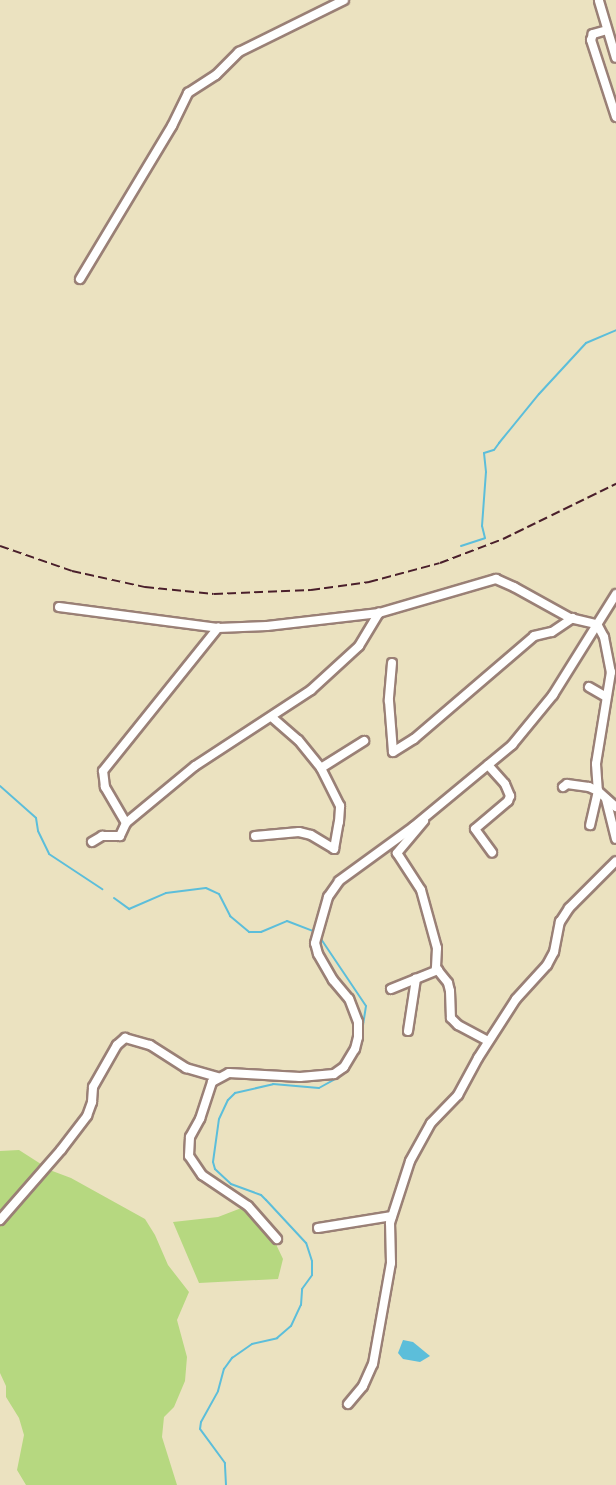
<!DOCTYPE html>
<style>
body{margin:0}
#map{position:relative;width:616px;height:1485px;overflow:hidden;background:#ebe2c0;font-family:"Old Standard TT",serif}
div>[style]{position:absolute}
.green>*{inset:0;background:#b6d880}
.water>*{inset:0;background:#5cbeda}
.stream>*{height:2px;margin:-1px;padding:0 1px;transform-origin:1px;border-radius:1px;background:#5cbeda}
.roads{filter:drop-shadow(2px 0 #9a8076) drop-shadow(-2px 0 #9a8076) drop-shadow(0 2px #9a8076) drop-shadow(0 -2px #9a8076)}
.minor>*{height:8px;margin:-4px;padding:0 4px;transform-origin:4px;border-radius:4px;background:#fff}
.rail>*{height:2px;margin-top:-1px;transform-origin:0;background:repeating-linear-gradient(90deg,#4a1f2b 0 9px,transparent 0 13.5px)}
span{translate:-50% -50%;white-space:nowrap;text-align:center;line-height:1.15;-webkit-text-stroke:6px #fcf5e5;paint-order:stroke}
</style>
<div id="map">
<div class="green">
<div style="clip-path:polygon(19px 1150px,44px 1166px,0 1217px,0 1151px)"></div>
<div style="clip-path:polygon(47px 1169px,71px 1178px,145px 1219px,155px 1235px,168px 1265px,189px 1292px,177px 1320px,187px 1357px,185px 1381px,174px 1407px,164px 1417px,162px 1437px,177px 1485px,26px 1485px,17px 1470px,24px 1435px,19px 1418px,6px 1397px,6px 1386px,0 1373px,0 1223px)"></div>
<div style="clip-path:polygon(244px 1207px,273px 1238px,283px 1259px,278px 1279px,199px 1283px,173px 1222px,218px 1217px)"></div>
</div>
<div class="water">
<div style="clip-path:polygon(403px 1340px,413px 1342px,430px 1356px,420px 1362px,403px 1359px,398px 1353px)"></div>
</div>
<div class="stream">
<div style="left:461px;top:546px;width:25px;rotate:-18deg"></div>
<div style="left:485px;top:538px;width:12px;rotate:-104deg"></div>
<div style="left:482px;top:526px;width:54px;rotate:-85.8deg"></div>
<div style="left:486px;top:472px;width:19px;rotate:-96deg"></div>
<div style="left:484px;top:453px;width:10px;rotate:-17deg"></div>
<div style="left:494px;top:450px;width:9px;rotate:-54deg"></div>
<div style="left:499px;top:443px;width:63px;rotate:-50.8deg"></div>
<div style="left:539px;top:394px;width:69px;rotate:-47.3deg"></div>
<div style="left:586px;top:343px;width:33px;rotate:-23deg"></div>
<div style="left:0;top:786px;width:48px;rotate:41.6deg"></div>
<div style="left:36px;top:818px;width:13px;rotate:81deg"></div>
<div style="left:38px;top:831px;width:25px;rotate:64deg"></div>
<div style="left:49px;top:854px;width:64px;rotate:33.4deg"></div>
<div style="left:114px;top:898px;width:19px;rotate:36deg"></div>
<div style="left:129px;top:909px;width:40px;rotate:-23.4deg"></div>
<div style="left:166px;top:893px;width:40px;rotate:-7.1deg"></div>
<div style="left:206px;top:888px;width:14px;rotate:25deg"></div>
<div style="left:219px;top:894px;width:25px;rotate:63deg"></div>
<div style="left:230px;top:916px;width:25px;rotate:40deg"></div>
<div style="left:249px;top:932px;width:12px"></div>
<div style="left:261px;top:932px;width:28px;rotate:-23deg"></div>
<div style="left:287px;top:921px;width:31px;rotate:21deg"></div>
<div style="left:319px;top:936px;width:84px;rotate:56.1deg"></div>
<div style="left:366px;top:1006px;width:32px;rotate:99deg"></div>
<div style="left:226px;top:1485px;width:22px;rotate:-93deg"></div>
<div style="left:225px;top:1463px;width:42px;rotate:-126.3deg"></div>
<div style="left:200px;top:1429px;width:7px;rotate:-82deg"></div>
<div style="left:201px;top:1422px;width:35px;rotate:-61deg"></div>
<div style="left:218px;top:1391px;width:23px;rotate:-75deg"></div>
<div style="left:224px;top:1369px;width:14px;rotate:-54deg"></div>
<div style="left:232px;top:1358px;width:24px;rotate:-35deg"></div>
<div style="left:252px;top:1344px;width:26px;rotate:-13deg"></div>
<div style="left:277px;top:1338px;width:18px;rotate:-41deg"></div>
<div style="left:291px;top:1326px;width:23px;rotate:-65deg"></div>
<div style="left:301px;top:1305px;width:16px;rotate:-86deg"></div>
<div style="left:302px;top:1289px;width:17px;rotate:-54deg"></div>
<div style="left:312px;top:1275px;width:14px;rotate:-90deg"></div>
<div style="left:312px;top:1261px;width:19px;rotate:-108deg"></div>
<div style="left:306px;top:1243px;width:59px;rotate:-132.9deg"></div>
<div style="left:266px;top:1200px;width:7px;rotate:-135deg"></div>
<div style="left:261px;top:1195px;width:32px;rotate:-160deg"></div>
<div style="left:231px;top:1184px;width:22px;rotate:-137deg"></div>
<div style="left:215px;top:1169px;width:7px;rotate:-106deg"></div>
<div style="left:213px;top:1162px;width:43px;rotate:-82.1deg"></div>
<div style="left:219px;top:1119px;width:21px;rotate:-65deg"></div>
<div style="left:228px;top:1100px;width:10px;rotate:-45deg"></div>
<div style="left:235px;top:1093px;width:39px;rotate:-13deg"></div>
<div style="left:273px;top:1084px;width:46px;rotate:5deg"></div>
<div style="left:319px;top:1088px;width:25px;rotate:-29deg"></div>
<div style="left:341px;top:1076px;width:26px;rotate:-54deg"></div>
</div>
<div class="roads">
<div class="minor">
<div style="left:599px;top:1px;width:59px;rotate:73.4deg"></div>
<div style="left:607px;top:30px;width:15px;rotate:164deg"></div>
<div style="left:593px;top:34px;width:6px;rotate:108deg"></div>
<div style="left:591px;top:40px;width:81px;rotate:72deg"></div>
<div style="left:80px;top:279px;width:179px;rotate:-59deg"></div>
<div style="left:172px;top:126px;width:37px;rotate:-64deg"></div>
<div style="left:188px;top:93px;width:33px;rotate:-33deg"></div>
<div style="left:216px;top:75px;width:33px;rotate:-45deg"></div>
<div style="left:239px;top:52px;width:117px;rotate:-26.3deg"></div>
<div style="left:59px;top:607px;width:160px;rotate:7.5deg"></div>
<div style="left:218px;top:628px;width:49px;rotate:-2.3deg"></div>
<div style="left:267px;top:626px;width:113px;rotate:-6.6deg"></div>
<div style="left:379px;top:613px;width:122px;rotate:-16.2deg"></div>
<div style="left:496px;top:579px;width:20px;rotate:24deg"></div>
<div style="left:514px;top:587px;width:64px;rotate:29deg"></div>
<div style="left:570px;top:618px;width:28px;rotate:13deg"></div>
<div style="left:597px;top:624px;width:15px;rotate:62deg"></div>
<div style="left:604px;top:637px;width:36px;rotate:79deg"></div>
<div style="left:611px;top:672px;width:93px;rotate:99.3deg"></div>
<div style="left:596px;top:764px;width:27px;rotate:86deg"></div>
<div style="left:598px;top:791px;width:35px;rotate:103deg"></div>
<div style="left:392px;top:663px;width:38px;rotate:95deg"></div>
<div style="left:389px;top:701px;width:51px;rotate:85.5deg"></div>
<div style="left:393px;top:752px;width:25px;rotate:-32deg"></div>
<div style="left:414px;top:739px;width:158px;rotate:-40.6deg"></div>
<div style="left:534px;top:636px;width:18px;rotate:-13deg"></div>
<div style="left:552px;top:632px;width:25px;rotate:-34deg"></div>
<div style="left:589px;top:687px;width:20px;rotate:30deg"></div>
<div style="left:488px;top:765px;width:25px;rotate:48deg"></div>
<div style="left:505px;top:784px;width:13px;rotate:67deg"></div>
<div style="left:510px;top:796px;width:5px;rotate:112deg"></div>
<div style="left:508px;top:801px;width:43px;rotate:139.7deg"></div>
<div style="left:475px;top:829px;width:29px;rotate:54deg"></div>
<div style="left:321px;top:768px;width:51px;rotate:-32.1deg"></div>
<div style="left:563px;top:787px;width:5px;rotate:-37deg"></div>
<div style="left:567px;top:784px;width:22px;rotate:8deg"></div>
<div style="left:589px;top:787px;width:10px;rotate:24deg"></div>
<div style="left:598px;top:791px;width:24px;rotate:42deg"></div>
<div style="left:606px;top:799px;width:41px;rotate:76deg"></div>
<div style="left:424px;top:821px;width:42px;rotate:130.2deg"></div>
<div style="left:397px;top:853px;width:44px;rotate:57deg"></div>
<div style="left:421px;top:890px;width:60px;rotate:74.6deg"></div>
<div style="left:437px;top:948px;width:20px;rotate:93deg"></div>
<div style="left:436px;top:968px;width:19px;rotate:51deg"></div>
<div style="left:448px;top:983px;width:8px;rotate:76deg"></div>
<div style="left:450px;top:991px;width:27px;rotate:88deg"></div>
<div style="left:451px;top:1018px;width:10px;rotate:45deg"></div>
<div style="left:458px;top:1025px;width:34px;rotate:28deg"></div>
<div style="left:126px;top:823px;width:42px;rotate:-120.3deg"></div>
<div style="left:105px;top:787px;width:16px;rotate:-97deg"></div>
<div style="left:103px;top:771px;width:184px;rotate:-51.2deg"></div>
<div style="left:255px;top:836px;width:44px;rotate:-5.2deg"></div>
<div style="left:299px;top:832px;width:12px;rotate:14deg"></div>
<div style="left:311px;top:835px;width:27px;rotate:31deg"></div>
<div style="left:334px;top:849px;width:27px;rotate:-80deg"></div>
<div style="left:339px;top:822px;width:16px;rotate:-86deg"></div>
<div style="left:340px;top:806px;width:42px;rotate:-116.6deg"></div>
<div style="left:321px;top:768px;width:36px;rotate:-129deg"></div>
<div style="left:298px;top:740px;width:35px;rotate:-139deg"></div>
<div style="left:92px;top:842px;width:12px;rotate:-31deg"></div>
<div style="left:102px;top:836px;width:18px"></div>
<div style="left:120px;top:836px;width:14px;rotate:-65deg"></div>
<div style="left:126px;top:823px;width:89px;rotate:-39.6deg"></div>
<div style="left:195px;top:766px;width:139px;rotate:-33.2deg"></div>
<div style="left:311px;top:690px;width:65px;rotate:-42.5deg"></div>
<div style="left:359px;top:646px;width:39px;rotate:-59deg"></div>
<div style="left:391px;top:989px;width:51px;rotate:-22deg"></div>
<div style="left:408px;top:1031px;width:53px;rotate:-81.3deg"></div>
<div style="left:0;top:1220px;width:93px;rotate:-48.9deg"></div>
<div style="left:61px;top:1150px;width:43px;rotate:-52.6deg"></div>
<div style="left:87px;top:1116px;width:15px;rotate:-70deg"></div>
<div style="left:92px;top:1102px;width:15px;rotate:-86deg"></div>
<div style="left:93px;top:1087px;width:48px;rotate:-60.3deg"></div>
<div style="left:117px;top:1045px;width:11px;rotate:-41deg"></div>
<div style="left:125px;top:1038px;width:26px;rotate:16deg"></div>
<div style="left:150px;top:1045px;width:43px;rotate:32.6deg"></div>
<div style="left:186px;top:1068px;width:33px;rotate:16deg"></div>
<div style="left:318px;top:1228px;width:75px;rotate:-9.2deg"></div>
<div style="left:277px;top:1239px;width:44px;rotate:-131.3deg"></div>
<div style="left:248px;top:1206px;width:55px;rotate:-146deg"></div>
<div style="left:202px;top:1175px;width:23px;rotate:-124deg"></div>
<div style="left:189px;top:1156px;width:19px;rotate:-87deg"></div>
<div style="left:190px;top:1137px;width:21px;rotate:-61deg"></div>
<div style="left:200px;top:1119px;width:39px;rotate:-72deg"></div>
<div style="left:212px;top:1082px;width:19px;rotate:-28deg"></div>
<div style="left:229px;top:1073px;width:71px;rotate:3.2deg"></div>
<div style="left:300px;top:1077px;width:34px;rotate:-5deg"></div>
<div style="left:334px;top:1074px;width:12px;rotate:-35deg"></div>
<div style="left:344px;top:1067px;width:21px;rotate:-59deg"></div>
<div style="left:355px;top:1049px;width:12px;rotate:-76deg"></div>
<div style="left:358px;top:1037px;width:15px;rotate:-90deg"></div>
<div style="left:358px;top:1022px;width:25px;rotate:-111deg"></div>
<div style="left:349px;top:999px;width:25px;rotate:-130deg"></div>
<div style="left:333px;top:980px;width:30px;rotate:-120deg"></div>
<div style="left:318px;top:954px;width:11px;rotate:-105deg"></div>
<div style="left:315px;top:943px;width:48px;rotate:-74.2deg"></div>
<div style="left:328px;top:897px;width:19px;rotate:-55deg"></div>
<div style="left:339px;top:881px;width:92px;rotate:-36.1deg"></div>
<div style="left:413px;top:827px;width:129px;rotate:-39.6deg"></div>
<div style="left:512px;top:745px;width:65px;rotate:-50.6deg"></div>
<div style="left:553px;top:695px;width:119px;rotate:-58deg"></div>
<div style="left:348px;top:1404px;width:23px;rotate:-50deg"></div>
<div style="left:363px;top:1386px;width:24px;rotate:-66deg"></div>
<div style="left:373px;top:1364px;width:103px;rotate:-79.9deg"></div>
<div style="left:391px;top:1263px;width:40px;rotate:-91.4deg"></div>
<div style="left:390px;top:1223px;width:65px;rotate:-72.1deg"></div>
<div style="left:410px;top:1161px;width:43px;rotate:-61.1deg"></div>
<div style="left:431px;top:1123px;width:39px;rotate:-46deg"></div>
<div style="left:458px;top:1095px;width:42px;rotate:-61.6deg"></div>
<div style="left:478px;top:1058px;width:70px;rotate:-57.2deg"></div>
<div style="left:516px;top:999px;width:46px;rotate:-47.6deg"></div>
<div style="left:547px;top:965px;width:15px;rotate:-62deg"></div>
<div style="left:554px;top:952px;width:31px;rotate:-79deg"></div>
<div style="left:560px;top:922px;width:17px;rotate:-57deg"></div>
<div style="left:569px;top:908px;width:66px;rotate:-45deg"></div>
</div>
</div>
<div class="rail">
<div style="left:0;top:546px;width:76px;rotate:19.1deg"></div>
<div style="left:72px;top:571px;width:75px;rotate:12.4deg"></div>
<div style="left:145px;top:587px;width:69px;rotate:5.8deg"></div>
<div style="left:214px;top:594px;width:97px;rotate:-2.4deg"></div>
<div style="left:311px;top:590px;width:59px;rotate:-7.9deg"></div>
<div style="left:369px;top:582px;width:73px;rotate:-15deg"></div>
<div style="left:440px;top:563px;width:67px;rotate:-20.9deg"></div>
<div style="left:503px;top:539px;width:126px;rotate:-26deg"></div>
</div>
</div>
